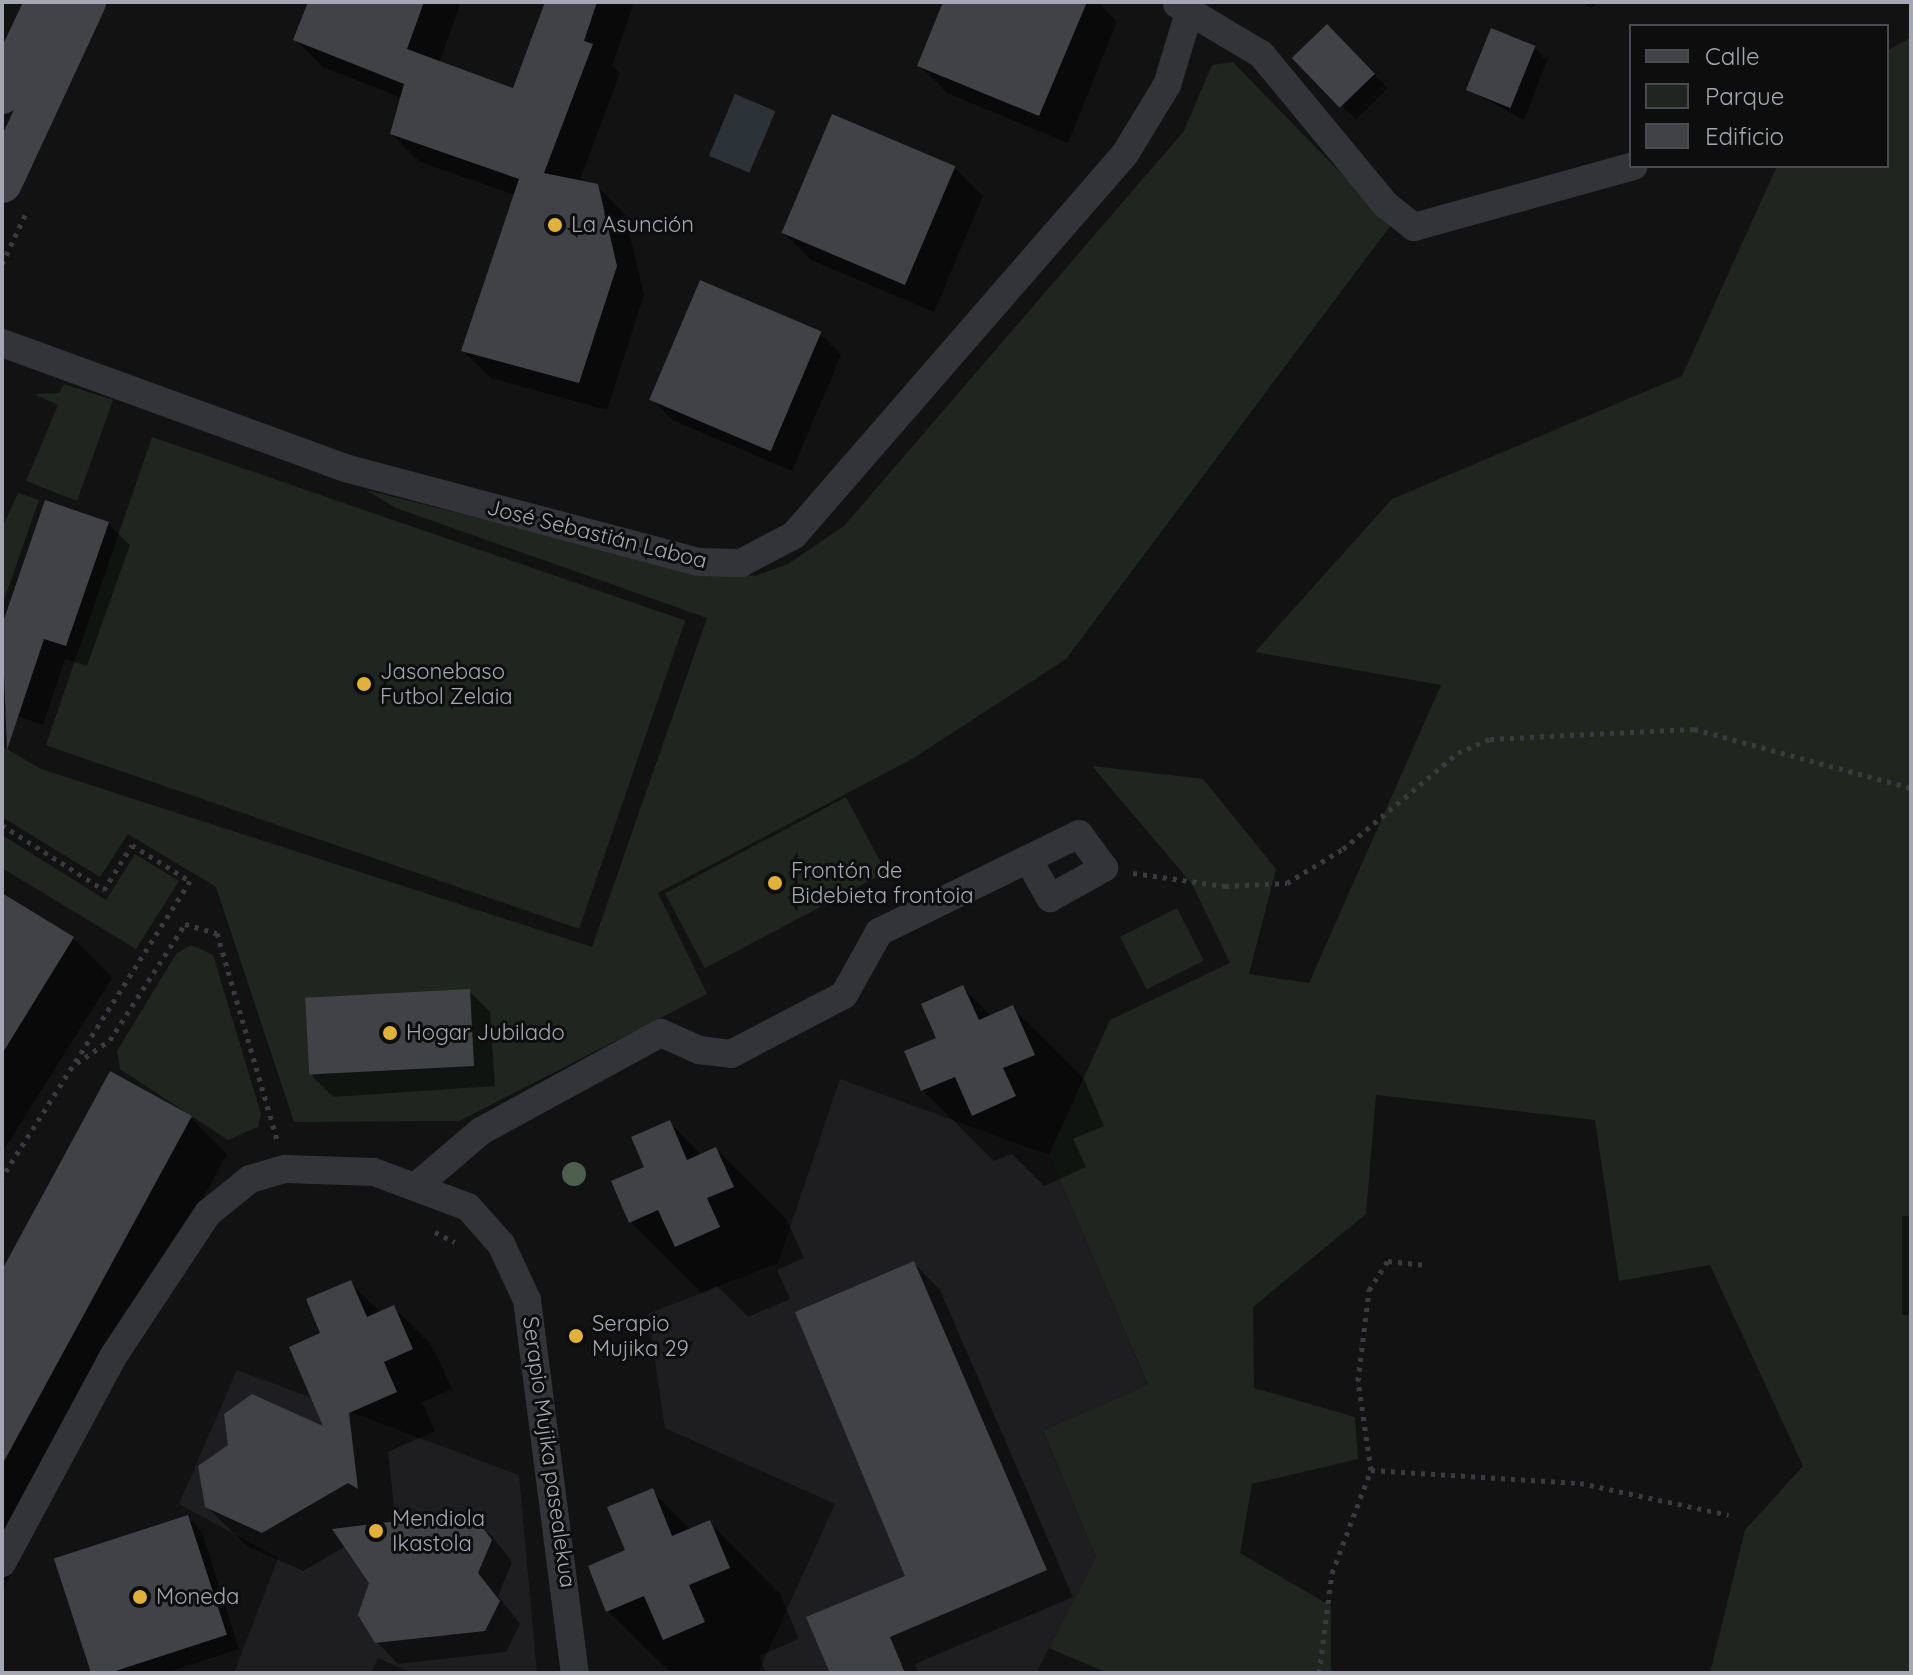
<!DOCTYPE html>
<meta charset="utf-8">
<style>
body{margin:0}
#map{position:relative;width:1913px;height:1675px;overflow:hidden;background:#121213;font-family:Quicksand,sans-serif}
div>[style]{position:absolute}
.built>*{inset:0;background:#1e1e20}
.green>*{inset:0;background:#1e261f;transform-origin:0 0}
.water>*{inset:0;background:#2b3238;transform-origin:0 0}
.shadow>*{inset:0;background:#0007;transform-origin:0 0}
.building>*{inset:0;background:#414246;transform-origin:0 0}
.path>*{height:5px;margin-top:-2.5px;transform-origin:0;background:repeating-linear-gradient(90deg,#393b3f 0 4px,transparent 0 10px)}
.street>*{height:28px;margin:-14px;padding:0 14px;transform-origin:14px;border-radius:14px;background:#333438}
.secondary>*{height:40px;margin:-20px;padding:0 20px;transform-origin:20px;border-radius:20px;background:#414348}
.trees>*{width:24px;height:24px;margin:-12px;border-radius:50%;background:#4d5e4f}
.dots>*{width:22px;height:22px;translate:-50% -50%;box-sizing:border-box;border:4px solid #0d0d0e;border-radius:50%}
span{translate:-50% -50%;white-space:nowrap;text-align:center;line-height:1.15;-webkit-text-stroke:6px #0d0d0e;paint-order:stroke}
.poi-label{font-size:22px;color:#a4a8b3}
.left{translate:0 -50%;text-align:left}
.street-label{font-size:22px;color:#a4a8b3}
.frame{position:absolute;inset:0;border:4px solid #a4a8b3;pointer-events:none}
.legend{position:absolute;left:1629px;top:24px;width:260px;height:144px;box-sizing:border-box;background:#0d0d0e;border:2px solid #494b50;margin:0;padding:10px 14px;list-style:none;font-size:24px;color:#a4a8b3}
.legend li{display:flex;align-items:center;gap:16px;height:40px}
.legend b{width:40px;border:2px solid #494b50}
</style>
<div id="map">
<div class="built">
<div style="clip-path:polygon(840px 1079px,1049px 1155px,1148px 1386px,1043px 1432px,1096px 1557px,1036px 1673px,758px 1673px,835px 1504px,665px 1428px,648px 1314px,778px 1263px)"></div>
<div style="clip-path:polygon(237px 1370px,519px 1475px,537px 1673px,412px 1673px,378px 1658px,371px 1673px,234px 1673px,278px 1558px,179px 1504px)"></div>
</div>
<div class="green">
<div style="clip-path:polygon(1911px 37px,1911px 1673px,1710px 1673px,1745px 1530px,1803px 1466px,1710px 1265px,1619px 1281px,1595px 1120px,1376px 1095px,1366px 1214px,1253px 1307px,1254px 1388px,1355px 1417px,1358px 1459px,1252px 1484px,1240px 1553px,1331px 1606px,1331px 1673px,1108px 1673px,1049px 1648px,1096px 1557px,1043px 1431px,1148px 1385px,1049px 1155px,1110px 1020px,1230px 963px,1192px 884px,1092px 766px,1203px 779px,1276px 869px,1249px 974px,1309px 983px,1441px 685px,1255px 652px,1392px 499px,1682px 376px,1777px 166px,1887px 166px,1887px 51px)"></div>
<div style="clip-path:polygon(1233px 62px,1391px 225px,1066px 659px,912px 759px,658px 893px,707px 994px,459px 1121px,294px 1122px,216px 887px,128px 834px,100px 877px,2px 817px,2px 746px,41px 769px,592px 947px,707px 618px,396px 508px,366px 490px,669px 566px,755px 576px,788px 564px,844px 526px,1184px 131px,1212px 65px)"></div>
<div style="clip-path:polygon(64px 384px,113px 400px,77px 501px,26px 481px,58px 405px,34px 394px,59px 393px)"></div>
<div style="left:152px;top:437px;width:564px;height:326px;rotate:19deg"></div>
<div style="clip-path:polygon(18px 493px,39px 500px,2px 606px,2px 528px)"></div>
<div style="left:846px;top:797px;width:85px;height:205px;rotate:62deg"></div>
<div style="clip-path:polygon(2px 835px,106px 900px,135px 854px,179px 881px,136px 949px,2px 868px)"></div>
<div style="left:1177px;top:908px;width:59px;height:64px;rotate:63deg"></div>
<div style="clip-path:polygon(191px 945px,213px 955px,261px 1114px,258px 1127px,228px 1140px,120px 1069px,117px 1051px,176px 954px)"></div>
</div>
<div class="water">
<div style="left:735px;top:94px;width:44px;height:67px;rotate:23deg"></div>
</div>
<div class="shadow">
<div style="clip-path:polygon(310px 2px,461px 2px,439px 63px,514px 90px,547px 2px,634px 2px,612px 66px,620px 73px,579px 182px,597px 186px,625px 214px,644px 295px,607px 410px,491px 378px,463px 351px,515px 195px,420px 162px,392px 134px,402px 98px,323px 67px,295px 39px)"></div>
<div style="clip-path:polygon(945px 2px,1098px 2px,1117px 22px,1068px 143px,947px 93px,919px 65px)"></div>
<div style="clip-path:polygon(1581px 2px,1597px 2px,1592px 9px)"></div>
<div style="left:1327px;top:27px;width:86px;height:45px;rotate:45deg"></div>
<div style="clip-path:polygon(1534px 48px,1547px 61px,1524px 120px,1469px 90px)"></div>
<div style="clip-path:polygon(833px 116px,955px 168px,983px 196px,934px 312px,811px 260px,783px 232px)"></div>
<div style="clip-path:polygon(820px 334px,841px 355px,792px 471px,672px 420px,651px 398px)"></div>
<div style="clip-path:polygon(46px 502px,108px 524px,130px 545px,87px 666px,65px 659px,43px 725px,2px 710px,2px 631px)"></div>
<div style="clip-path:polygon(2px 896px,73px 938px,112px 978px,2px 1153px)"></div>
<div style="clip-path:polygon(963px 988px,992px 1017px,1012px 1007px,1084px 1079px,1104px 1126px,1073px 1139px,1086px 1167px,1044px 1186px,1012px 1154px,994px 1161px,923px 1090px,907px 1052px,938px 1039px)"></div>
<div style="clip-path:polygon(469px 991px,490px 1012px,495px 1086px,333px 1097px,312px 1076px)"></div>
<div style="clip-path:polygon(191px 1118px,227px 1154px,2px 1567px,2px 1274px)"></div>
<div style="clip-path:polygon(670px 1123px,702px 1155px,716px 1149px,787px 1220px,804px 1258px,777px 1270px,790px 1299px,748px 1317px,717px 1286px,702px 1293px,631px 1222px)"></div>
<div style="left:1902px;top:1216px;width:9px;height:99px"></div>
<div style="clip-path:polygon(914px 1263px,940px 1290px,1073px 1597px,915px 1664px,919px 1673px,832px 1673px,907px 1577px)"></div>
<div style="clip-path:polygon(350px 1282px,381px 1313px,393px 1307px,433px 1347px,452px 1389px,422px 1402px,435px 1431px,388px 1452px,396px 1523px,470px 1515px,492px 1536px,512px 1562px,498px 1596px,520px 1624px,506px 1652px,398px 1664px,377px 1642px,372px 1583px,346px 1546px,303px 1571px,247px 1546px,206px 1506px,327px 1430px,323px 1334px)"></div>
<div style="clip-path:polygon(652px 1491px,691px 1530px,709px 1522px,780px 1594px,799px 1639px,759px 1656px,766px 1673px,671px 1673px,608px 1611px)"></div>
<div style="clip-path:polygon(188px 1518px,202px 1532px,239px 1649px,165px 1673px,93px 1673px,57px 1560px)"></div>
<div style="clip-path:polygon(2px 1567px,10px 1576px,2px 1595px)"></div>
</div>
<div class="building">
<div style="clip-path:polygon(308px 2px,424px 2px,407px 49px,513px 88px,545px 2px,597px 2px,584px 41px,593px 44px,544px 173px,598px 184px,617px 266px,579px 383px,461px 351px,519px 179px,390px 134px,404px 84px,293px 40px)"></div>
<div style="clip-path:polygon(943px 2px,1087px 2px,1039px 116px,917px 66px)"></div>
<div style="left:1327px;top:24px;width:69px;height:49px;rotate:46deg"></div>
<div style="left:1491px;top:28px;width:48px;height:67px;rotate:22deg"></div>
<div style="left:832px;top:114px;width:134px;height:129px;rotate:23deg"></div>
<div style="left:700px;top:280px;width:132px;height:130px;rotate:23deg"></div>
<div style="clip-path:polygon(45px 500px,109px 522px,66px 646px,44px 639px,7px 750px,2px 625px)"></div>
<div style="clip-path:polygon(2px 893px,74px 937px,2px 1054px)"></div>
<div style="clip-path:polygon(963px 985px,979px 1020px,1013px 1005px,1035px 1055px,1003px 1068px,1016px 1096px,972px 1116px,955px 1077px,921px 1091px,904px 1051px,936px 1038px,921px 1004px)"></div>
<div style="left:470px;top:989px;width:77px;height:165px;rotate:87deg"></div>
<div style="clip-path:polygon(110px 1071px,192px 1116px,2px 1465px,2px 1270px)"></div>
<div style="clip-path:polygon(670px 1120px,687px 1160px,716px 1147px,734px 1187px,707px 1198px,720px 1227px,675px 1247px,658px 1210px,629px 1223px,611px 1181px,644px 1167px,631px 1137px)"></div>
<div style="clip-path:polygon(914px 1261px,1047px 1570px,890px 1637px,905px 1673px,830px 1673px,806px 1617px,905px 1576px,795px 1312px)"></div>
<div style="clip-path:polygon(351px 1280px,367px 1317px,394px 1305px,413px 1349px,384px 1362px,397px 1392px,349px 1413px,358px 1489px,348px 1483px,262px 1533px,205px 1507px,198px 1466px,228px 1445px,224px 1414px,252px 1394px,323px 1426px,289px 1347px,320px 1333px,306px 1299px)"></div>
<div style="clip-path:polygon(653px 1488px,672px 1536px,710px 1520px,730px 1568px,689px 1585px,705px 1622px,663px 1640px,644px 1596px,606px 1612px,588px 1566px,625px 1550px,607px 1507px)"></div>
<div style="clip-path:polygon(471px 1512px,492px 1540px,478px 1573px,500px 1601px,485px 1631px,375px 1643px,358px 1615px,369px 1583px,332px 1529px)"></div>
<div style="left:188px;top:1515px;width:126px;height:141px;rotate:72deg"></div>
</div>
<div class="path">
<div style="left:2px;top:264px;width:56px;rotate:-64.8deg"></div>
<div style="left:2px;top:825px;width:121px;rotate:32.5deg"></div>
<div style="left:104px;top:890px;width:53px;rotate:-58.1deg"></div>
<div style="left:132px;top:845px;width:68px;rotate:31.8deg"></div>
<div style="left:190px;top:881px;width:351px;rotate:122.4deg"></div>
<div style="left:1133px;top:873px;width:93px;rotate:8deg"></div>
<div style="left:1225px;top:886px;width:62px;rotate:-2.8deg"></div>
<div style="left:1287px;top:883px;width:66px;rotate:-31.3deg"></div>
<div style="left:1343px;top:849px;width:150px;rotate:-39.9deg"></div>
<div style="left:1458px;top:753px;width:35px;rotate:-24deg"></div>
<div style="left:1490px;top:739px;width:204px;rotate:-2.8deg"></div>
<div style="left:1694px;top:729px;width:225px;rotate:15.2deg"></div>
<div style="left:77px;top:1063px;width:40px;rotate:-34.9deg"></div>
<div style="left:110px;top:1040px;width:138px;rotate:-57.1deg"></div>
<div style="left:185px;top:924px;width:33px;rotate:16deg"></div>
<div style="left:217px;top:933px;width:215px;rotate:73.8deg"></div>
<div style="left:435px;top:1232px;width:22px;rotate:27deg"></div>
<div style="left:1371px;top:1470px;width:209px;rotate:3.6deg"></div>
<div style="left:1580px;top:1483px;width:152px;rotate:12.1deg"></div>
<div style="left:1319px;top:1673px;width:101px;rotate:-82.6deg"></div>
<div style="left:1332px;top:1573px;width:110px;rotate:-69.3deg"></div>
<div style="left:1371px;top:1470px;width:90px;rotate:-98.3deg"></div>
<div style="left:1358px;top:1381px;width:92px;rotate:-83.1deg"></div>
<div style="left:1369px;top:1290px;width:35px;rotate:-57deg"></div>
<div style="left:1388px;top:1261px;width:38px;rotate:6deg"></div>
</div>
<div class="street">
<div style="left:1177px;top:4px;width:98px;rotate:30.8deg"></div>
<div style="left:1261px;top:54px;width:196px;rotate:50.4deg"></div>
<div style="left:1386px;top:205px;width:36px;rotate:38deg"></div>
<div style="left:1414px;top:227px;width:228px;rotate:-15.5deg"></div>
<div style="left:2px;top:343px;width:365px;rotate:20deg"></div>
<div style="left:345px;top:468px;width:366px;rotate:14.9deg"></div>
<div style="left:699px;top:562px;width:42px;rotate:1.4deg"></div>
<div style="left:741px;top:563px;width:60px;rotate:-27.8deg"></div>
<div style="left:794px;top:535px;width:505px;rotate:-49.02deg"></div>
<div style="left:1125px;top:154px;width:81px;rotate:-58.7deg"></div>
<div style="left:1167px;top:85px;width:72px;rotate:-73.1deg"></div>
<div style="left:419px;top:1184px;width:82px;rotate:-40.5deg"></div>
<div style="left:481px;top:1131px;width:205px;rotate:-28.6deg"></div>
<div style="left:661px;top:1033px;width:42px;rotate:24.1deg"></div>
<div style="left:699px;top:1050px;width:32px;rotate:7deg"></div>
<div style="left:731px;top:1054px;width:127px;rotate:-27.6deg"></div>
<div style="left:844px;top:995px;width:72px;rotate:-60.9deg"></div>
<div style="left:879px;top:932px;width:166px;rotate:-26.1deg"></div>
<div style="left:1028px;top:859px;width:45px;rotate:60.6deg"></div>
<div style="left:1050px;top:898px;width:62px;rotate:-29.1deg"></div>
<div style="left:1104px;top:868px;width:42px;rotate:-126.3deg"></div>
<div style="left:1079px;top:834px;width:57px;rotate:153.9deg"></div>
<div style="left:2px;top:1563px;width:236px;rotate:-61.7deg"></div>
<div style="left:114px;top:1355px;width:170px;rotate:-56.5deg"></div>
<div style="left:208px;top:1213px;width:54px;rotate:-39deg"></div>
<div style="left:250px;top:1179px;width:37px;rotate:-16deg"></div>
<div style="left:286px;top:1169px;width:88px;rotate:2deg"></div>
<div style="left:374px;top:1172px;width:100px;rotate:20.4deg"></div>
<div style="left:468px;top:1207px;width:50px;rotate:48.3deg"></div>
<div style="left:501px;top:1244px;width:62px;rotate:65.1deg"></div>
<div style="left:527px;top:1300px;width:376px;rotate:82.7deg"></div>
</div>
<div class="secondary">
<div style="left:2px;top:94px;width:102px;rotate:-64.9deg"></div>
<div style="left:2px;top:183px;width:200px;rotate:-65.1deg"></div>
</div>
<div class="trees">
<div style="left:574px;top:1174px"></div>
</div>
<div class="dots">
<div style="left:555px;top:225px;background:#e2b13b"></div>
<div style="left:364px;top:684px;background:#e2b13b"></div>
<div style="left:775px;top:883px;background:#e2b13b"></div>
<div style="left:390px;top:1033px;background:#e2b13b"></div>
<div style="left:576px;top:1336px;background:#e2b13b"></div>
<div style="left:376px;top:1531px;background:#e2b13b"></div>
<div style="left:140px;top:1597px;background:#e2b13b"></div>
</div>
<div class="poi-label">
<span class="left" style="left:571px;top:225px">La Asunción</span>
<span class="left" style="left:380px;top:684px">Jasonebaso<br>Futbol Zelaia</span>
<span class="left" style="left:791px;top:883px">Frontón de<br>Bidebieta frontoia</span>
<span class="left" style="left:406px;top:1033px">Hogar Jubilado</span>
<span class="left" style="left:592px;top:1336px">Serapio<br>Mujika 29</span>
<span class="left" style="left:392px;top:1531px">Mendiola<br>Ikastola</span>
<span class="left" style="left:156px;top:1597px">Moneda</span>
</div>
<div class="street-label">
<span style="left:597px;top:534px;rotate:14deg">José Sebastián Laboa</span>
<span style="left:549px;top:1452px;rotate:82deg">Serapio Mujika pasealekua</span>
</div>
<div class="frame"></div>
<ul class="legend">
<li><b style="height:10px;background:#414348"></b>Calle</li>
<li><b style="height:22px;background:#1e261f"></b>Parque</li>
<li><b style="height:22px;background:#414246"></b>Edificio</li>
</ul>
</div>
